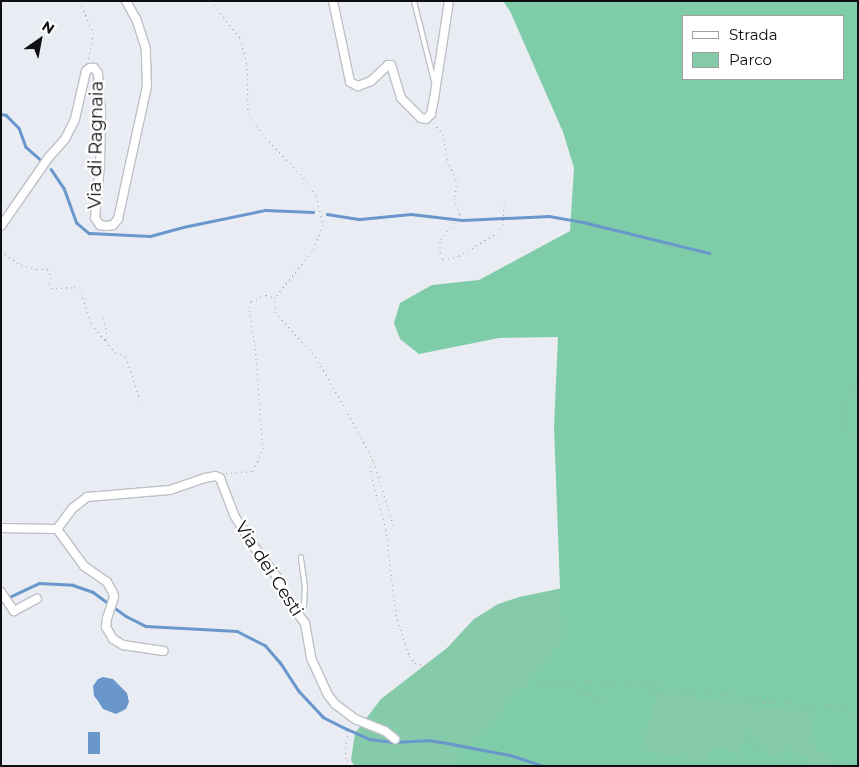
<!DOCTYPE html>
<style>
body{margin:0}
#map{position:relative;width:859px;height:767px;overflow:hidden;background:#eaecf3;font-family:Montserrat,sans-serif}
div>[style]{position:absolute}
.green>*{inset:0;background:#85cbaa}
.forest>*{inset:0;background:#7fcca8}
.water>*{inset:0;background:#6997cc;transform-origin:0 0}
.stream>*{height:2.5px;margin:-1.25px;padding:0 1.25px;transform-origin:1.25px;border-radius:1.25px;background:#6997cc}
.path>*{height:1px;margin-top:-0.5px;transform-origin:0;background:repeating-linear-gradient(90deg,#9fa0a6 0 1px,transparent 0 5px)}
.roads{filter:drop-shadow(1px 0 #bec0c7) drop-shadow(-1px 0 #bec0c7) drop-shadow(0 1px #bec0c7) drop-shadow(0 -1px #bec0c7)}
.service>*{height:4px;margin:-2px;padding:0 2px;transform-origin:2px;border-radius:2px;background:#fff}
.minor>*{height:8px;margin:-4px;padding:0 4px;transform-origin:4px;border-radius:4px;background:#fff}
span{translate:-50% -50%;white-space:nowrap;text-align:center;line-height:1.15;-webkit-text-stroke:4.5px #fff;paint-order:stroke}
.street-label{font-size:18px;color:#0f0f12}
.frame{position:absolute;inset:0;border:2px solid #0f0f12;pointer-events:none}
.legend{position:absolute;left:682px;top:15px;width:162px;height:65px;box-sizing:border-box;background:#fff;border:1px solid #9f9fa0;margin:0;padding:6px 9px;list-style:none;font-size:15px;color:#0f0f12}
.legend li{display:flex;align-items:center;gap:10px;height:25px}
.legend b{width:25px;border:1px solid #9f9fa0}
.north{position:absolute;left:15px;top:15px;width:50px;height:50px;-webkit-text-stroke:4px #fff;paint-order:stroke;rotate:33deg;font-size:14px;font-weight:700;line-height:20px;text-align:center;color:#0f0f12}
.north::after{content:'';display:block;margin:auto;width:18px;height:22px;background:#0f0f12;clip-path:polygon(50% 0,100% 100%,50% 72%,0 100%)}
</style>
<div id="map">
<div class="green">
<div style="clip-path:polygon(700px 529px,858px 766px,354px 766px,351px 760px,355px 733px,381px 699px,447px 648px,474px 619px,498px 604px,519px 597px,587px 583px)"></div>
</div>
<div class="forest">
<div style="clip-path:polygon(evenodd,503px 1px,858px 1px,858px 766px,831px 766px,829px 754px,816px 750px,809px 713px,658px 693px,641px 750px,704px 762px,710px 749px,732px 750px,737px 760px,748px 731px,763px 742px,769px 755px,779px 755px,787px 749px,808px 759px,814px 766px,453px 766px,562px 641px,554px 427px,558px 337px,499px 338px,419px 354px,400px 339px,394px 323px,400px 303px,432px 285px,479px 280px,570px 231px,574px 168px,563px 132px,510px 11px,503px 1px,683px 16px,843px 16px,843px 79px,683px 79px,683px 16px)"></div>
</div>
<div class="water">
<div style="clip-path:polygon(103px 677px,113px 679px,127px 693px,129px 702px,126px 709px,116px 714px,103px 709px,98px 701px,94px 696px,93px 686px,98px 679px)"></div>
<div style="left:88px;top:732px;width:12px;height:22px"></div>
</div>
<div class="stream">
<div style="left:1px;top:114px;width:5px;rotate:11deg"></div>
<div style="left:6px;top:115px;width:18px;rotate:45deg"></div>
<div style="left:19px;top:128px;width:20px;rotate:70deg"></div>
<div style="left:26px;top:147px;width:18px;rotate:41deg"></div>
<div style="left:51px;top:169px;width:23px;rotate:56deg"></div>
<div style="left:64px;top:188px;width:37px;rotate:70deg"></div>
<div style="left:77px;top:223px;width:16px;rotate:40deg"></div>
<div style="left:89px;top:233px;width:61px;rotate:2.8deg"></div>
<div style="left:150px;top:236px;width:34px;rotate:-15deg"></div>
<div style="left:183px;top:227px;width:84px;rotate:-11.7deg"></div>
<div style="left:265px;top:210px;width:48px;rotate:2.4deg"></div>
<div style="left:327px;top:214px;width:33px;rotate:9deg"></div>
<div style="left:360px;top:219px;width:51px;rotate:-5.6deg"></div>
<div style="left:411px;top:214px;width:51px;rotate:6.7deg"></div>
<div style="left:462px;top:220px;width:87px;rotate:-2.6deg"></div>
<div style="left:549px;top:216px;width:39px;rotate:10deg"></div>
<div style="left:587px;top:223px;width:126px;rotate:13.8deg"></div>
<div style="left:1px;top:601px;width:42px;rotate:-25.3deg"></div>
<div style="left:39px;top:583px;width:34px;rotate:3deg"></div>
<div style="left:73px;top:585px;width:21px;rotate:19deg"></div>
<div style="left:93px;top:592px;width:41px;rotate:36deg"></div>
<div style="left:126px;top:616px;width:22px;rotate:27deg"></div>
<div style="left:146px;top:626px;width:91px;rotate:3.1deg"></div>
<div style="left:237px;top:631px;width:31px;rotate:27deg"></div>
<div style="left:265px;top:645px;width:23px;rotate:49deg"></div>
<div style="left:280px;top:662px;width:35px;rotate:57deg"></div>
<div style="left:299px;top:691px;width:35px;rotate:47deg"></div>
<div style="left:323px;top:717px;width:27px;rotate:27deg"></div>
<div style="left:347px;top:729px;width:24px;rotate:24deg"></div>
<div style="left:369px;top:739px;width:24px;rotate:7deg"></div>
<div style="left:393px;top:742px;width:35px;rotate:-3deg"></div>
<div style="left:428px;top:740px;width:24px;rotate:9deg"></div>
<div style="left:452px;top:744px;width:59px;rotate:10.7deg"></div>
<div style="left:510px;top:755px;width:35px;rotate:18deg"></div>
</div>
<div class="path">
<div style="left:80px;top:1px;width:35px;rotate:68deg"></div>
<div style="left:93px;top:33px;width:27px;rotate:100deg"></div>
<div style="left:211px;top:1px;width:47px;rotate:51.9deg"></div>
<div style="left:240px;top:38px;width:27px;rotate:75deg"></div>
<div style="left:247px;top:64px;width:49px;rotate:88.8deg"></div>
<div style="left:248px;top:113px;width:25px;rotate:56deg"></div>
<div style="left:262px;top:134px;width:61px;rotate:46.3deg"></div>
<div style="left:304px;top:178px;width:22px;rotate:56deg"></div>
<div style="left:316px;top:196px;width:30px;rotate:76deg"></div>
<div style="left:323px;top:225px;width:29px;rotate:112deg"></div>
<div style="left:312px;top:252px;width:58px;rotate:129.4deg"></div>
<div style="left:275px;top:297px;width:15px;rotate:90deg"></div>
<div style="left:275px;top:312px;width:61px;rotate:47.7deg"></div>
<div style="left:316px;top:357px;width:87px;rotate:60.5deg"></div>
<div style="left:359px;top:433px;width:33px;rotate:63deg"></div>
<div style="left:374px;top:462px;width:66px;rotate:73.2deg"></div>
<div style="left:433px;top:123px;width:15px;rotate:48deg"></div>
<div style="left:443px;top:134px;width:26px;rotate:81deg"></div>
<div style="left:447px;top:160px;width:23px;rotate:65deg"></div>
<div style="left:457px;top:181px;width:18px;rotate:99deg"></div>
<div style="left:454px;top:199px;width:17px;rotate:69deg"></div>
<div style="left:460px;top:215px;width:34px;rotate:127deg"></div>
<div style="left:440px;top:242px;width:11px;rotate:90deg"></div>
<div style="left:440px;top:253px;width:8px;rotate:67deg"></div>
<div style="left:443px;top:260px;width:16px;rotate:-14deg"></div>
<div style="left:459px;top:256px;width:44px;rotate:-31.2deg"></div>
<div style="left:497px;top:233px;width:10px;rotate:-53deg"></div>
<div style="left:503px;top:225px;width:22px;rotate:-87deg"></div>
<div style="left:1px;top:248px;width:7px;rotate:56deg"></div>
<div style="left:5px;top:254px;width:19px;rotate:35deg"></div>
<div style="left:21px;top:265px;width:16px;rotate:14deg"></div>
<div style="left:37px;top:269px;width:11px"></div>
<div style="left:48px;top:269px;width:9px;rotate:72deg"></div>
<div style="left:51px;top:278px;width:7px;rotate:106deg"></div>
<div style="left:49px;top:285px;width:4px;rotate:56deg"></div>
<div style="left:51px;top:288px;width:23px;rotate:-2deg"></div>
<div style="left:74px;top:287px;width:9px;rotate:41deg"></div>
<div style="left:81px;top:293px;width:33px;rotate:72deg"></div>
<div style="left:91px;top:324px;width:21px;rotate:49deg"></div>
<div style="left:105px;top:340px;width:4px;rotate:-34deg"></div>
<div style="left:108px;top:338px;width:23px;rotate:-103deg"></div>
<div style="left:105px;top:341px;width:15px;rotate:48deg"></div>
<div style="left:115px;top:352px;width:12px;rotate:24deg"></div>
<div style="left:126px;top:357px;width:45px;rotate:72deg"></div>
<div style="left:858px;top:375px;width:36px;rotate:114deg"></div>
<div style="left:843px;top:408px;width:15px;rotate:94deg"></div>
<div style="left:842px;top:423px;width:9px;rotate:63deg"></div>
<div style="left:846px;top:431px;width:15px;rotate:37deg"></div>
<div style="left:374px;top:462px;width:5px;rotate:127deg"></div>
<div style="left:371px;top:466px;width:9px;rotate:90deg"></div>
<div style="left:371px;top:475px;width:57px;rotate:74.7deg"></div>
<div style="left:386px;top:530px;width:86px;rotate:83.3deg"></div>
<div style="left:396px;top:615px;width:43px;rotate:72.4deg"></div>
<div style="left:409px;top:656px;width:9px;rotate:49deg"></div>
<div style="left:415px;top:663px;width:83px;rotate:13.9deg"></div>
<div style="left:496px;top:683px;width:43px;rotate:4deg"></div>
<div style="left:539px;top:686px;width:51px;rotate:-5.6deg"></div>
<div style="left:590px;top:681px;width:45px;rotate:2.5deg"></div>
<div style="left:635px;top:683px;width:64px;rotate:24.1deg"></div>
<div style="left:693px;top:709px;width:84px;rotate:29.9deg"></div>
<div style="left:766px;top:751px;width:25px;rotate:37deg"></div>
<div style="left:226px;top:473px;width:27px;rotate:-4deg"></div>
<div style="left:253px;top:471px;width:24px;rotate:-66deg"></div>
<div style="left:263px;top:449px;width:103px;rotate:-94.4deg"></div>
<div style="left:255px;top:346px;width:39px;rotate:-99deg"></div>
<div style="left:249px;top:307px;width:6px;rotate:-72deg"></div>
<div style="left:251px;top:301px;width:16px;rotate:-22deg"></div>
<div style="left:266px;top:295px;width:7px;rotate:16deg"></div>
<div style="left:562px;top:683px;width:49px;rotate:24deg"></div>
<div style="left:635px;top:683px;width:10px;rotate:-11deg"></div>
<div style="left:645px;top:681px;width:22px;rotate:22deg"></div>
<div style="left:665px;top:689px;width:74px;rotate:5.4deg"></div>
<div style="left:739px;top:696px;width:26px;rotate:16deg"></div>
<div style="left:764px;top:703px;width:28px"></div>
<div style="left:792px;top:703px;width:17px;rotate:13deg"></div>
<div style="left:809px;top:707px;width:17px;rotate:-7deg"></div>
<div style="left:826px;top:705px;width:33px;rotate:14deg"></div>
<div style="left:350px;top:766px;width:8px;rotate:-120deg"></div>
<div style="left:346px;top:759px;width:18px;rotate:-90deg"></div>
<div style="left:346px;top:741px;width:12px;rotate:-76deg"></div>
<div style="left:349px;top:729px;width:5px;rotate:-11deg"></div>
<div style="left:837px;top:766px;width:5px;rotate:-53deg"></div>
<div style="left:840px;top:762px;width:18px;rotate:-3deg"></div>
</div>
<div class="roads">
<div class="service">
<div style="left:414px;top:1px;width:82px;rotate:76deg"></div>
<div style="left:299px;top:613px;width:9px;rotate:-58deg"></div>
<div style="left:304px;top:605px;width:18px;rotate:-87deg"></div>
<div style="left:305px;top:587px;width:30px;rotate:-98deg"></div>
</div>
<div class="minor">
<div style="left:333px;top:1px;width:83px;rotate:78.1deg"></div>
<div style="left:350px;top:82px;width:9px;rotate:27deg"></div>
<div style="left:358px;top:86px;width:14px;rotate:-21deg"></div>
<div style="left:371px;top:81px;width:23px;rotate:-43deg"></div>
<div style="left:388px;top:65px;width:3px"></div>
<div style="left:391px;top:65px;width:34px;rotate:73deg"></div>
<div style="left:401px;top:98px;width:28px;rotate:45deg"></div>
<div style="left:421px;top:118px;width:5px;rotate:11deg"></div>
<div style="left:426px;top:119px;width:7px;rotate:-45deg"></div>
<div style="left:431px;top:114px;width:15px;rotate:-79deg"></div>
<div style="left:434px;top:99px;width:99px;rotate:-81.3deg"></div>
<div style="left:1px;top:226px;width:84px;rotate:-55.2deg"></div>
<div style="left:49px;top:157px;width:24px;rotate:-48deg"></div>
<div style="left:65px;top:139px;width:22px;rotate:-63deg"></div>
<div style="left:75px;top:119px;width:49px;rotate:-77.1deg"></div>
<div style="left:86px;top:71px;width:5px;rotate:-37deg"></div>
<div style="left:90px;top:68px;width:4px"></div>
<div style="left:94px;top:68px;width:6px;rotate:51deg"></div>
<div style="left:98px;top:73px;width:40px;rotate:85.7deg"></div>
<div style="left:101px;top:113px;width:52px;rotate:91.1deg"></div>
<div style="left:100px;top:165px;width:53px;rotate:95.4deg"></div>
<div style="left:95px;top:218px;width:9px;rotate:54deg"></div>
<div style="left:100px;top:225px;width:7px;rotate:8deg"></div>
<div style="left:107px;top:226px;width:6px;rotate:-9deg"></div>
<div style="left:113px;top:225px;width:8px;rotate:-50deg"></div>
<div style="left:118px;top:219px;width:136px;rotate:-77.7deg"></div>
<div style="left:147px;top:86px;width:37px;rotate:-92deg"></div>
<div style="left:146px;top:49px;width:32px;rotate:-108deg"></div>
<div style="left:136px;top:19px;width:21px;rotate:-119deg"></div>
<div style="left:1px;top:528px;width:56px;rotate:1deg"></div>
<div style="left:57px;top:529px;width:26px;rotate:-53deg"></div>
<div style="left:73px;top:508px;width:18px;rotate:-38deg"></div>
<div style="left:87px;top:497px;width:83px;rotate:-4.8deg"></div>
<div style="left:170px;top:490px;width:37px;rotate:-19deg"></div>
<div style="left:205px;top:478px;width:10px;rotate:-11deg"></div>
<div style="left:215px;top:476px;width:5px;rotate:22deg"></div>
<div style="left:220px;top:478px;width:40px;rotate:69deg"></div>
<div style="left:234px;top:515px;width:34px;rotate:58deg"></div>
<div style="left:252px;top:544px;width:41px;rotate:52.9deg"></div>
<div style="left:277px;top:577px;width:18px;rotate:71deg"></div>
<div style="left:283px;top:594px;width:36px;rotate:53deg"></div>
<div style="left:305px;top:623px;width:36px;rotate:80deg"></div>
<div style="left:311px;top:658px;width:41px;rotate:65.3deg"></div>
<div style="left:328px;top:695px;width:11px;rotate:52deg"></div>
<div style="left:335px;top:704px;width:25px;rotate:37deg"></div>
<div style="left:355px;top:719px;width:32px;rotate:22deg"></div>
<div style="left:385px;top:731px;width:13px;rotate:39deg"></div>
<div style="left:57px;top:529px;width:46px;rotate:53.9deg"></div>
<div style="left:84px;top:566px;width:28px;rotate:35deg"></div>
<div style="left:107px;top:582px;width:13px;rotate:61deg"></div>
<div style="left:113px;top:593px;width:4px;rotate:76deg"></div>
<div style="left:114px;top:597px;width:22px;rotate:108deg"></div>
<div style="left:107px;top:618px;width:9px;rotate:96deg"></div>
<div style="left:106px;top:627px;width:14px;rotate:60deg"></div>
<div style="left:113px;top:639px;width:12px;rotate:31deg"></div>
<div style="left:123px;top:645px;width:41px;rotate:8.3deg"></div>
<div style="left:1px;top:592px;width:23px;rotate:56deg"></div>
<div style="left:14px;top:611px;width:26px;rotate:-28deg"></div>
</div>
</div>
<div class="street-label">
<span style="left:96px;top:145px;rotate:-89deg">Via di Ragnaia</span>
<span style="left:269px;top:569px;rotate:57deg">Via dei Cesti</span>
</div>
<div class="frame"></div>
<ul class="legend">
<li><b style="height:6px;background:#fff"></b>Strada</li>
<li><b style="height:14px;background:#85cbaa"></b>Parco</li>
</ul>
<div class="north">N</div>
</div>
